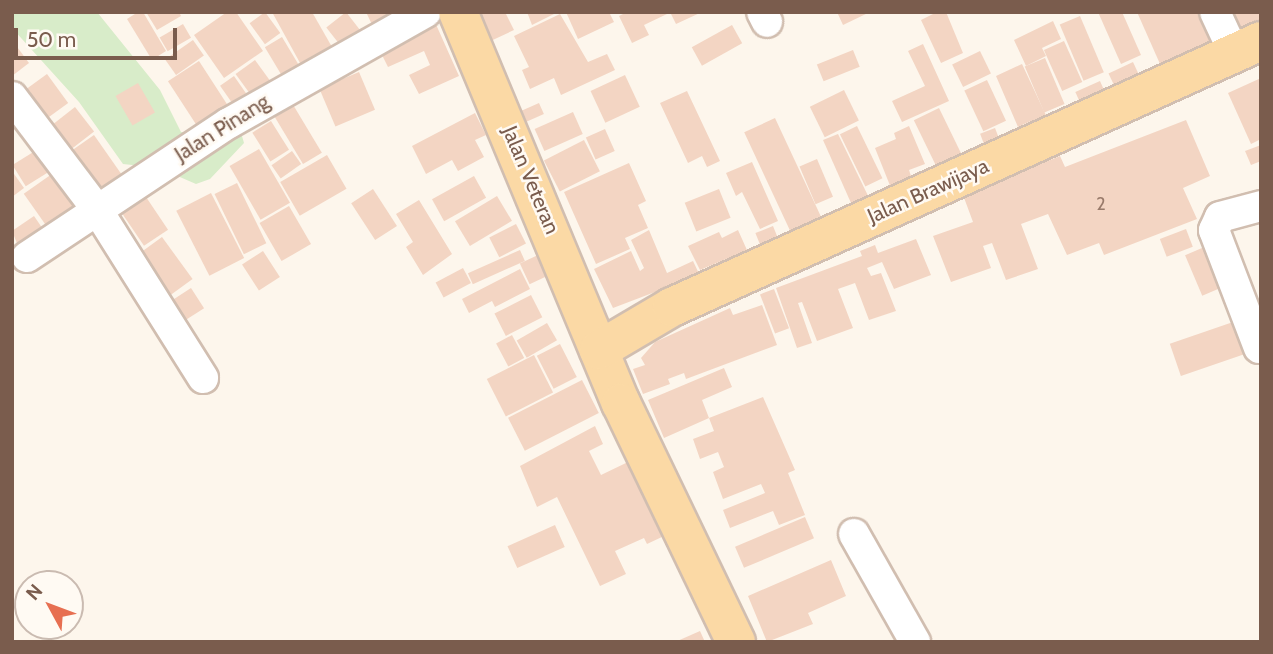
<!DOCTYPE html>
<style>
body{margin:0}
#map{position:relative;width:1273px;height:654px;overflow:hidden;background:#fdf6ec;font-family:Cabin,sans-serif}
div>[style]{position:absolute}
.green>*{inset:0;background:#d8ecc9}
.building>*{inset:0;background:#f3d5c3;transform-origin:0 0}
.roads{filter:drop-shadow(2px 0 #d1beb0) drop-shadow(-2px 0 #d1beb0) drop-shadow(0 2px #d1beb0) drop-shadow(0 -2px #d1beb0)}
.minor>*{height:30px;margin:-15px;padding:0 15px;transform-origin:15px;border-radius:15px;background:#fff}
.major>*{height:38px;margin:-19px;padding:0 19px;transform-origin:19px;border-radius:19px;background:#fbd9a5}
span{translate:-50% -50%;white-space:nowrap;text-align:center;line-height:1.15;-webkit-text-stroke:5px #fffaf3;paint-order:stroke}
.number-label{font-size:18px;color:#987a6a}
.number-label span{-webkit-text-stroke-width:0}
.street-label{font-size:21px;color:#7a5c4d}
.frame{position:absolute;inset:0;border:14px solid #7a5c4d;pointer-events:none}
.north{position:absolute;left:14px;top:570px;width:70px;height:70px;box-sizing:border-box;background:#fffaf3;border:2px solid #cabbb1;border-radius:50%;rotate:311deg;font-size:19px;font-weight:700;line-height:28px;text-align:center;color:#7a5c4d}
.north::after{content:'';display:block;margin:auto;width:24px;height:32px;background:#e76f51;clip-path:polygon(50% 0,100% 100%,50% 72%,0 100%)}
.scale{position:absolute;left:14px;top:28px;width:163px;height:32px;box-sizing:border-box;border:4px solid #7a5c4d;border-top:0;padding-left:9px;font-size:21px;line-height:24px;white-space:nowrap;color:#7a5c4d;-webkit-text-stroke:5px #fffaf3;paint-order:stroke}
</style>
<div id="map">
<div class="green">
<div style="clip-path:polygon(12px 12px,97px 12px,160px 90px,181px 132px,226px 133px,242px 136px,244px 143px,210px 179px,196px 184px,159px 168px,123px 164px,79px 102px,12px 28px)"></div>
</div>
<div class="building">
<div style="clip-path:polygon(138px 12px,143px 12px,166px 51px,152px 60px,127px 19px)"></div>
<div style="clip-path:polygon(146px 12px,179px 12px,181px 16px,157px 30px)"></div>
<div style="clip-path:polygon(227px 12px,236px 12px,263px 51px,224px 78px,194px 35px)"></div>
<div style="left:265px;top:12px;width:26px;height:19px;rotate:54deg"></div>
<div style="clip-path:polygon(272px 12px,312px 12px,336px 54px,305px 72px)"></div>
<div style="left:346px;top:12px;width:31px;height:25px;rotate:52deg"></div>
<div style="clip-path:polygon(366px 12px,413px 12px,375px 31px)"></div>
<div style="clip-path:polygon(467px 12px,505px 12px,514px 30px,482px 45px)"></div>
<div style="clip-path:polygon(527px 12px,558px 12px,532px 25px)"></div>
<div style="clip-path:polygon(566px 12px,609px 12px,614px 22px,578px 39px)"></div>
<div style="clip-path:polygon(627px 12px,666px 12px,667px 14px,644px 25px,649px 35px,632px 43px,619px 16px)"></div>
<div style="clip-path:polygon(670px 12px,702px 12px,676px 24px)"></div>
<div style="clip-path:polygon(837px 12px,870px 12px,843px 25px)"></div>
<div style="clip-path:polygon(937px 12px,946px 12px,963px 53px,941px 63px,921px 20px)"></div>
<div style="clip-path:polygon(1098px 12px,1122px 12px,1141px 55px,1121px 64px)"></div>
<div style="clip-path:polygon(1137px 12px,1203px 12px,1221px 40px,1164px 73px)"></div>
<div style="clip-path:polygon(1223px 12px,1261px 12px,1261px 35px,1238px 45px)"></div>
<div style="clip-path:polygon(560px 14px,588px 62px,607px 54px,615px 70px,561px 95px,554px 78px,530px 89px,522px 70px,529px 67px,514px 36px)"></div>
<div style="left:1080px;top:16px;width:61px;height:22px;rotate:67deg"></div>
<div style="clip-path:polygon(434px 20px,459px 76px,419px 94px,409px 75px,430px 65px,424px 51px,388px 67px,378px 47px)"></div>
<div style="clip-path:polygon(1053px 21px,1061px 39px,1042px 48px,1046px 56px,1026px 66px,1014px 40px)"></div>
<div style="left:183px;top:24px;width:16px;height:27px;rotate:60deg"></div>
<div style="left:732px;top:25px;width:21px;height:46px;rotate:61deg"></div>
<div style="left:282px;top:37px;width:39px;height:20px;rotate:59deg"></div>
<div style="clip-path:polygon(12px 40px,29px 63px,12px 76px)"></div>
<div style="left:193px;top:40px;width:19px;height:34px;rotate:55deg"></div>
<div style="left:1064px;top:41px;width:45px;height:22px;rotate:66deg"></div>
<div style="clip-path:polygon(923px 44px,949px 101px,902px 122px,892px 101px,925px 86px,908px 51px)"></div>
<div style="left:853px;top:50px;width:18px;height:39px;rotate:68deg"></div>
<div style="left:980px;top:51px;width:25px;height:31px;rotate:64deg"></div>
<div style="left:1045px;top:58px;width:50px;height:22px;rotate:67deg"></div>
<div style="left:255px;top:60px;width:34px;height:24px;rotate:54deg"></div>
<div style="left:199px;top:61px;width:64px;height:37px;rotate:57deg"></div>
<div style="left:1133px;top:62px;width:14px;height:27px;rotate:65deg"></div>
<div style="clip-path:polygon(1022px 64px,1051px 126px,1036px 132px,1031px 121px,1018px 127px,996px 76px)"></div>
<div style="left:359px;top:72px;width:41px;height:43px;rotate:67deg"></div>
<div style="left:47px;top:74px;width:36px;height:31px;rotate:54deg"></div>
<div style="left:625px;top:75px;width:35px;height:38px;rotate:65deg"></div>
<div style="left:234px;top:76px;width:21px;height:17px;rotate:55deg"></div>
<div style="clip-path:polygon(1261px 78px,1261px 139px,1251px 144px,1228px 93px)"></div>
<div style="left:987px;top:80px;width:45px;height:25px;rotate:65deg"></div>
<div style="left:1100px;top:81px;width:17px;height:27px;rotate:66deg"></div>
<div style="left:138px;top:83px;width:34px;height:26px;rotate:60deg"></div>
<div style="left:844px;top:90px;width:34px;height:38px;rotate:64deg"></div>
<div style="clip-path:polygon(687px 91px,720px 161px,707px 167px,702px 156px,688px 163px,660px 103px)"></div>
<div style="left:292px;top:103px;width:58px;height:22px;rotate:59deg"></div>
<div style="left:539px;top:103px;width:12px;height:21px;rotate:66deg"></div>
<div style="left:75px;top:107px;width:31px;height:34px;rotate:52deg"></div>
<div style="left:939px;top:108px;width:52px;height:28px;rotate:64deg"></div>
<div style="left:573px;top:112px;width:24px;height:42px;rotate:66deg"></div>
<div style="clip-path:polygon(475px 113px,486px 135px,475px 140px,484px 157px,458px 171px,452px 160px,426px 174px,412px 146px)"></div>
<div style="left:775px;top:118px;width:110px;height:34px;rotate:65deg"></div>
<div style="clip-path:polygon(1186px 120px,1210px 176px,1183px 188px,1197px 219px,1104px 255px,1099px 243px,1067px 255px,1048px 214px,1021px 224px,1038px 269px,1006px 280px,992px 243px,983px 246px,991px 268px,951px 282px,933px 236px,973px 222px,963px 195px,1060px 156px,1065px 167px)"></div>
<div style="left:271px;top:121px;width:34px;height:22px;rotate:58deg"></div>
<div style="left:857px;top:126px;width:58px;height:19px;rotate:64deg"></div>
<div style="clip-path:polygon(909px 126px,925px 164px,909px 170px,912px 179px,891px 188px,875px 148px,896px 139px,894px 133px)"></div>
<div style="left:995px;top:128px;width:19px;height:16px;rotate:69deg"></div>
<div style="left:605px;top:129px;width:24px;height:21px;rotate:66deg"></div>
<div style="clip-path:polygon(838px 134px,872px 204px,855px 212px,823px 140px)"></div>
<div style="left:94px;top:135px;width:54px;height:31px;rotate:55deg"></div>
<div style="left:584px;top:140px;width:35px;height:45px;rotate:63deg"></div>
<div style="clip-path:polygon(1261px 145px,1261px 161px,1251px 165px,1245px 151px)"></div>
<div style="left:43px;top:146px;width:25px;height:36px;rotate:58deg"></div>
<div style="left:259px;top:149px;width:62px;height:34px;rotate:60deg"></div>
<div style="left:292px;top:151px;width:16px;height:25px;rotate:55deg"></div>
<div style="left:327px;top:155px;width:39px;height:54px;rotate:60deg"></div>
<div style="left:817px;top:159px;width:41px;height:19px;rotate:67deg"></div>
<div style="clip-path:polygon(752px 162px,778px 221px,760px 229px,742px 192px,736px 196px,726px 173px)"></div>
<div style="clip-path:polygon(629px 163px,646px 201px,638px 205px,648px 228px,625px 238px,630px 249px,596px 264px,564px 192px)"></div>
<div style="left:59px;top:169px;width:42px;height:43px;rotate:55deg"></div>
<div style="clip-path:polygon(12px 171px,24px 188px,12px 197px)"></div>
<div style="left:474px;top:176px;width:25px;height:48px;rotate:61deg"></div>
<div style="left:237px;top:183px;width:67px;height:25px;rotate:64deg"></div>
<div style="left:373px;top:189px;width:44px;height:26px;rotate:57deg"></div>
<div style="left:719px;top:189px;width:31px;height:37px;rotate:68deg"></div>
<div style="left:211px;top:193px;width:73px;height:39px;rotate:63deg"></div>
<div style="left:144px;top:194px;width:43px;height:29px;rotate:56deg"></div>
<div style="left:497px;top:196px;width:29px;height:49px;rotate:59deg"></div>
<div style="clip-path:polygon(419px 200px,452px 254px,423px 275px,406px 247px,413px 242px,396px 214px)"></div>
<div style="left:289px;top:206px;width:44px;height:34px;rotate:60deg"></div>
<div style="clip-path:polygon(34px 216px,47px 235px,21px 253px,12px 231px)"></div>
<div style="left:516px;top:224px;width:22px;height:30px;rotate:63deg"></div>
<div style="left:773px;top:226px;width:18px;height:19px;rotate:68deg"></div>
<div style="left:1186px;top:229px;width:19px;height:28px;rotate:69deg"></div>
<div style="clip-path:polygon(649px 230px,667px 273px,693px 261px,703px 282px,658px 297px,655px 292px,613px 308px,594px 269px,631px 251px,640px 271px,644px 268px,631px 240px)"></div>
<div style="clip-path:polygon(738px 230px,751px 259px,735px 267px,731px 257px,700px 270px,688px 246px,719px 232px,722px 238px)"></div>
<div style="left:162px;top:237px;width:52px;height:31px;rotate:54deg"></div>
<div style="clip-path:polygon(916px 239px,931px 275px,894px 289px,882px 262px,867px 268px,871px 276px,881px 273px,896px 311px,869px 320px,855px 283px,838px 289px,853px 328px,817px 341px,802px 302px,798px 303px,812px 343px,797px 348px,776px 288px,862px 256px,860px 251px,875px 245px,878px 253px)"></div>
<div style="left:1209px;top:245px;width:44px;height:26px;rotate:67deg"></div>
<div style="left:520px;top:250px;width:12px;height:57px;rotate:66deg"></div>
<div style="left:263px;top:251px;width:31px;height:25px;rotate:57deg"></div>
<div style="left:538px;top:255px;width:23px;height:20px;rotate:65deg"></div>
<div style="left:463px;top:268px;width:17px;height:31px;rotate:62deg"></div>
<div style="clip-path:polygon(520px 269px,530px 289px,495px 307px,492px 301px,469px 313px,462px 299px)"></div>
<div style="left:191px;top:288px;width:24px;height:22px;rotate:57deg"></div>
<div style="left:774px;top:289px;width:42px;height:15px;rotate:69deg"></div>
<div style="left:531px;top:295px;width:25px;height:41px;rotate:63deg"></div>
<div style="clip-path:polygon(762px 305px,777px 345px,686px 379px,684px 373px,668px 379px,670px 384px,643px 394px,633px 369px,645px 365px,641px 358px,655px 342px,730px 308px,733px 315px)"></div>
<div style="left:1236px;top:321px;width:34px;height:70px;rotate:71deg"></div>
<div style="left:547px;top:323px;width:20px;height:35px;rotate:60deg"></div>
<div style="left:512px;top:335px;width:26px;height:18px;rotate:62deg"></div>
<div style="left:560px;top:344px;width:37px;height:26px;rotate:63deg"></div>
<div style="left:534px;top:355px;width:42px;height:53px;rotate:63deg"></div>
<div style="clip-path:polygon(724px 368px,732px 387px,702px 400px,709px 418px,664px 438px,648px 400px)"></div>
<div style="left:582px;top:380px;width:37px;height:83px;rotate:63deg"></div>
<div style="clip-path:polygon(763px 397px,795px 470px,788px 473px,805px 515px,779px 525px,773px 511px,730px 528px,723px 510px,765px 493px,761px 484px,723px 499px,713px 472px,724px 467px,718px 452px,700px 459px,693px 439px,714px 431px,709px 418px)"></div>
<div style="clip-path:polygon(595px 426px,603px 444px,589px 451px,601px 475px,628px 462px,664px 536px,647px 544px,644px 538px,615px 551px,626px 574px,600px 586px,557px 497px,537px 507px,520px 466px)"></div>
<div style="left:805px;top:517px;width:23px;height:76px;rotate:67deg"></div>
<div style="left:555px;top:525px;width:24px;height:52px;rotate:66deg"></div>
<div style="clip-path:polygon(831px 560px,846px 596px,808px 613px,813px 624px,767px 642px,748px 596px)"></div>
<div style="clip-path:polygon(700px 631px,705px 642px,675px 642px)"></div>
</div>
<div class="roads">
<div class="minor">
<div style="left:762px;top:12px;width:11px;rotate:63deg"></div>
<div style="left:1215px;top:12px;width:45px;rotate:65.1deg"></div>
<div style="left:12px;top:97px;width:139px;rotate:52.9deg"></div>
<div style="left:96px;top:208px;width:201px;rotate:57.8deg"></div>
<div style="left:27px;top:257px;width:242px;rotate:-33.6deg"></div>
<div style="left:229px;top:123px;width:226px;rotate:-29.4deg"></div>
<div style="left:1259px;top:348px;width:126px;rotate:-110.9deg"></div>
<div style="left:1214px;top:230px;width:14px;rotate:-65deg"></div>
<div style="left:1220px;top:217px;width:42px;rotate:-15deg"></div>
<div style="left:854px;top:534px;width:124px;rotate:60.5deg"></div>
</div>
<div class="major">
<div style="left:458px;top:12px;width:424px;rotate:67.4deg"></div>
<div style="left:621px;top:403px;width:265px;rotate:64.3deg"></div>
<div style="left:599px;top:350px;width:85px;rotate:-30.5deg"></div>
<div style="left:672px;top:307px;width:646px;rotate:-24.3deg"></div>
</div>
</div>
<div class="number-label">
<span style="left:1101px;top:204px">2</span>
</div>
<div class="street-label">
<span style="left:222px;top:128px;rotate:-32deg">Jalan Pinang</span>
<span style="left:531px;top:180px;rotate:67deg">Jalan Veteran</span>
<span style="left:928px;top:191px;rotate:-24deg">Jalan Brawijaya</span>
</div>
<div class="frame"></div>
<div class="north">N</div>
<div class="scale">50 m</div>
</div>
